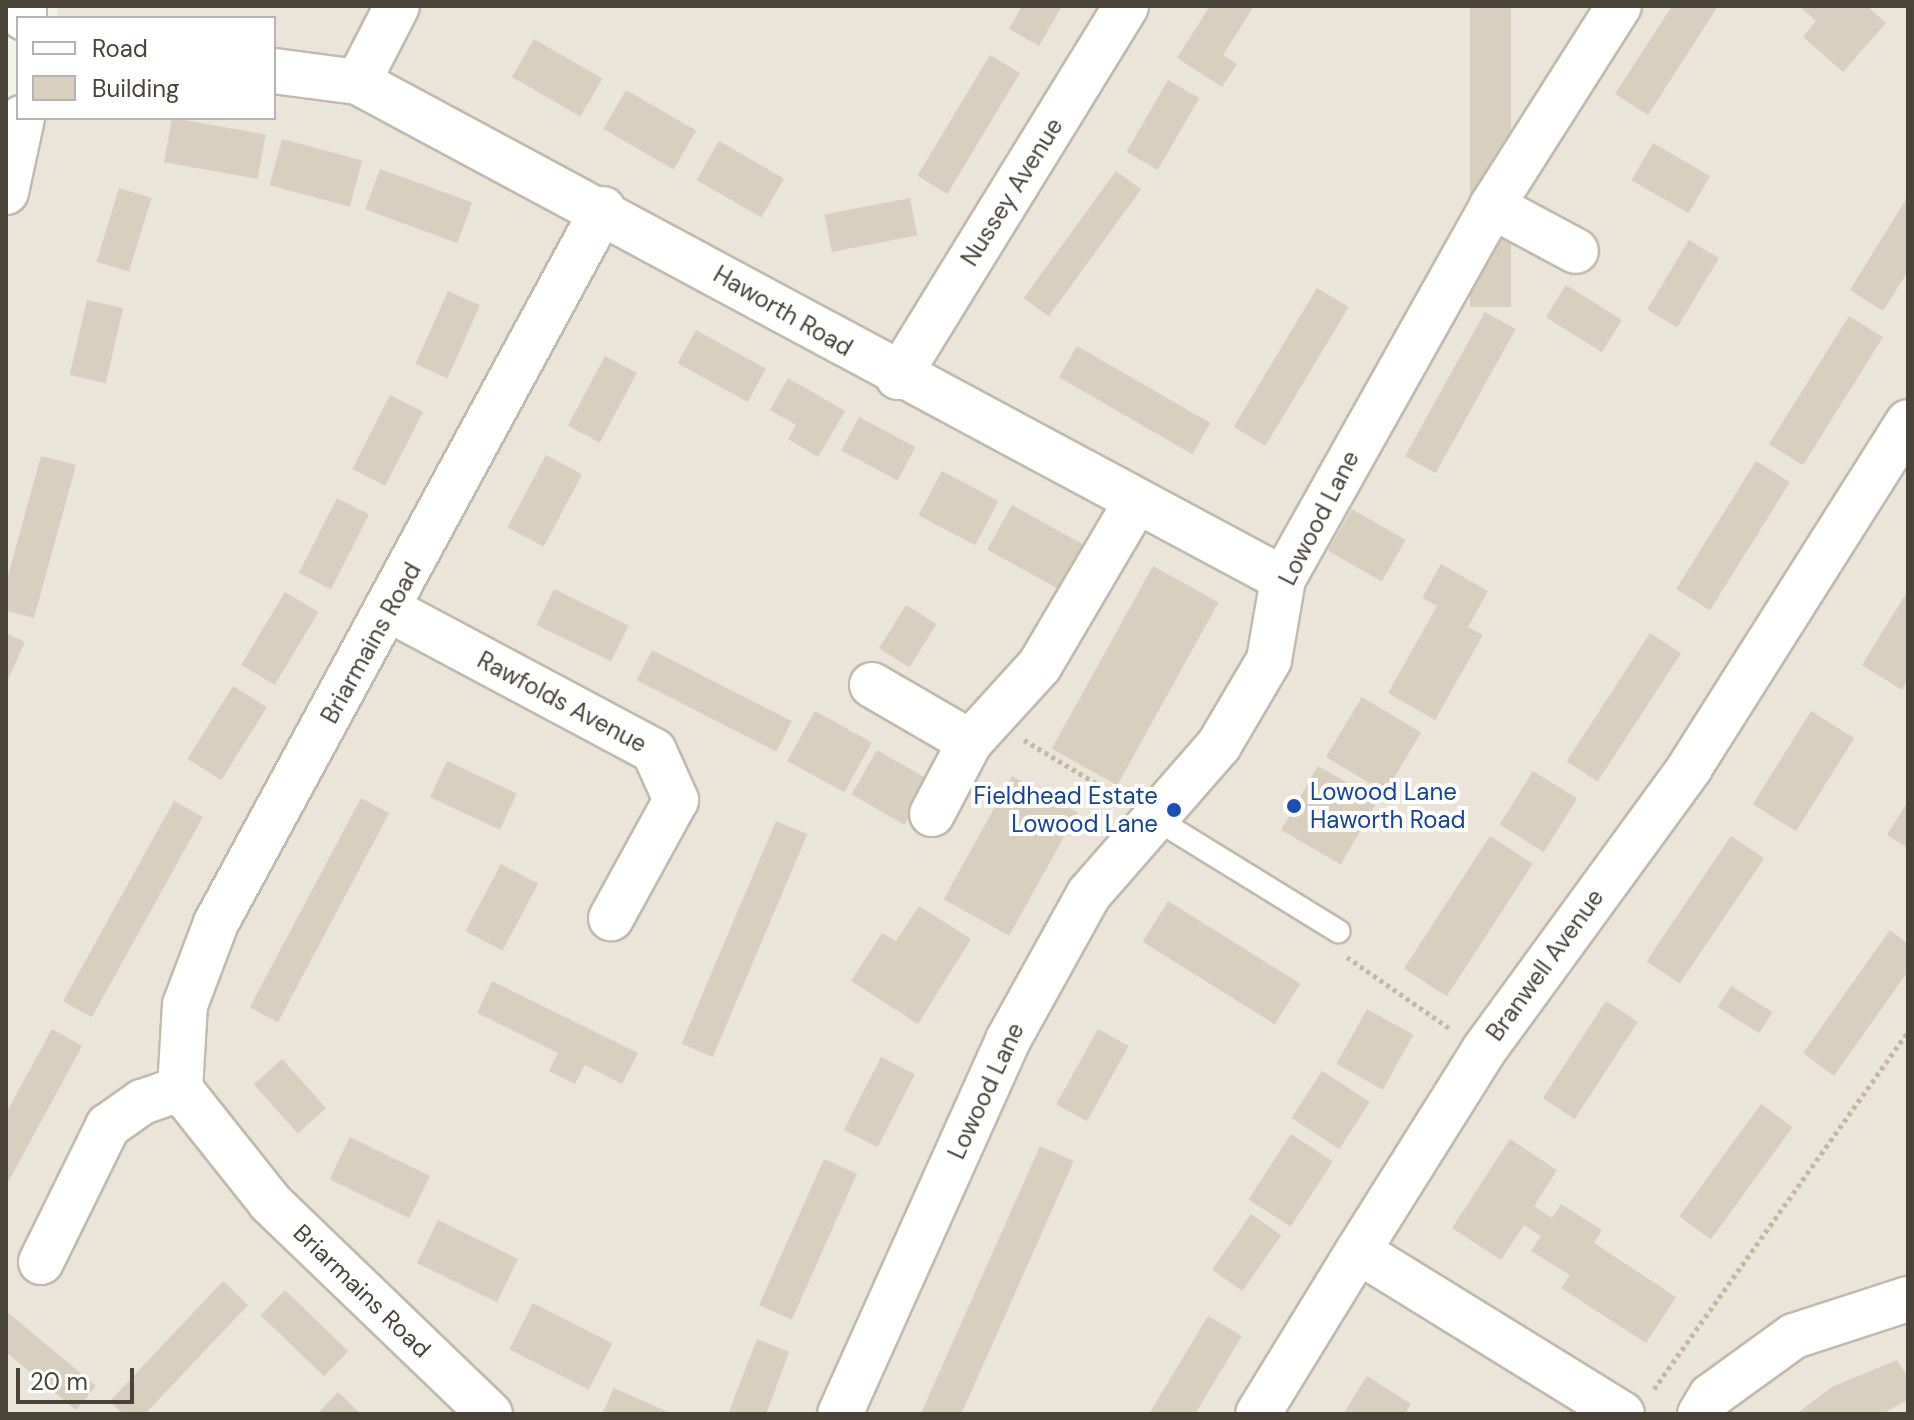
<!DOCTYPE html>
<style>
body{margin:0}
#map{position:relative;width:1914px;height:1420px;overflow:hidden;background:#f6f3ea;font-family:"DM Sans",sans-serif}
div>[style]{position:absolute}
.residential>*{inset:0;background:#eae5d8}
.building>*{inset:0;background:#d8cfbf;transform-origin:0 0}
.path>*{height:5px;margin-top:-2.5px;transform-origin:0;background:repeating-linear-gradient(90deg,#c4b89d 0 4px,transparent 0 8px)}
.roads{filter:drop-shadow(2px 0 #c2bbac) drop-shadow(-2px 0 #c2bbac) drop-shadow(0 2px #c2bbac) drop-shadow(0 -2px #c2bbac)}
.lane>*{height:22px;margin:-11px;padding:0 11px;transform-origin:11px;border-radius:11px;background:#fff}
.street>*{height:44px;margin:-22px;padding:0 22px;transform-origin:22px;border-radius:22px;background:#fff}
.dots>*{width:22px;height:22px;translate:-50% -50%;box-sizing:border-box;border:4px solid #fff;border-radius:50%}
span{translate:-50% -50%;white-space:nowrap;text-align:center;line-height:1.15;-webkit-text-stroke:8px #fff;paint-order:stroke}
.street-label{font-size:24px;color:#4a4438}
.transit-label{font-size:24px;color:#164399}
.left{translate:0 -50%;text-align:left}
.right{translate:-100% -50%;text-align:right}
.frame{position:absolute;inset:0;border:8px solid #4a4438;pointer-events:none}
.legend{position:absolute;left:16px;top:16px;width:260px;height:104px;box-sizing:border-box;background:#fff;border:2px solid #b7b4af;margin:0;padding:10px 14px;list-style:none;font-size:24px;color:#4a4438}
.legend li{display:flex;align-items:center;gap:16px;height:40px}
.legend b{width:40px;border:2px solid #b7b4af}
.scale{position:absolute;left:16px;top:1368px;width:118px;height:36px;box-sizing:border-box;border:4px solid #4a4438;border-top:0;padding-left:10px;font-size:24px;line-height:28px;white-space:nowrap;color:#4a4438;-webkit-text-stroke:6px #fff;paint-order:stroke}
</style>
<div id="map">
<div class="residential">
<div style="clip-path:polygon(57px 6px,1908px 6px,1908px 1414px,6px 1414px,6px 112px,18px 118px,274px 118px,274px 18px,57px 18px)"></div>
</div>
<div class="building">
<div style="clip-path:polygon(1022px 6px,1062px 6px,1039px 46px,1009px 29px)"></div>
<div style="clip-path:polygon(1210px 6px,1254px 6px,1223px 55px,1237px 64px,1222px 87px,1177px 58px)"></div>
<div style="left:1470px;top:6px;width:41px;height:301px"></div>
<div style="clip-path:polygon(1672px 6px,1718px 6px,1648px 115px,1615px 94px)"></div>
<div style="clip-path:polygon(1799px 6px,1867px 6px,1886px 23px,1843px 72px,1803px 37px,1816px 21px)"></div>
<div style="left:534px;top:39px;width:79px;height:44px;rotate:30deg"></div>
<div style="left:990px;top:55px;width:35px;height:141px;rotate:31deg"></div>
<div style="left:1168px;top:80px;width:36px;height:83px;rotate:30deg"></div>
<div style="left:626px;top:90px;width:81px;height:45px;rotate:30deg"></div>
<div style="left:172px;top:118px;width:95px;height:45px;rotate:10deg"></div>
<div style="left:282px;top:139px;width:83px;height:48px;rotate:15deg"></div>
<div style="left:719px;top:141px;width:75px;height:45px;rotate:30deg"></div>
<div style="left:1653px;top:143px;width:66px;height:43px;rotate:30deg"></div>
<div style="left:380px;top:169px;width:98px;height:43px;rotate:20deg"></div>
<div style="left:1116px;top:171px;width:31px;height:157px;rotate:36deg"></div>
<div style="left:119px;top:188px;width:34px;height:77px;rotate:17deg"></div>
<div style="clip-path:polygon(1908px 196px,1908px 271px,1883px 311px,1850px 290px)"></div>
<div style="left:910px;top:198px;width:38px;height:87px;rotate:79deg"></div>
<div style="left:1689px;top:240px;width:35px;height:81px;rotate:31deg"></div>
<div style="left:1566px;top:285px;width:66px;height:38px;rotate:32deg"></div>
<div style="left:1317px;top:288px;width:37px;height:162px;rotate:31deg"></div>
<div style="left:448px;top:291px;width:35px;height:80px;rotate:24deg"></div>
<div style="left:87px;top:300px;width:37px;height:77px;rotate:13deg"></div>
<div style="left:1485px;top:312px;width:35px;height:165px;rotate:29deg"></div>
<div style="left:1849px;top:316px;width:40px;height:151px;rotate:32deg"></div>
<div style="left:696px;top:330px;width:80px;height:38px;rotate:29deg"></div>
<div style="left:1077px;top:346px;width:154px;height:36px;rotate:30deg"></div>
<div style="left:605px;top:356px;width:36px;height:79px;rotate:28deg"></div>
<div style="clip-path:polygon(788px 378px,845px 411px,818px 457px,788px 439px,796px 425px,770px 410px)"></div>
<div style="left:390px;top:395px;width:37px;height:83px;rotate:27deg"></div>
<div style="left:859px;top:417px;width:64px;height:38px;rotate:28deg"></div>
<div style="left:546px;top:455px;width:41px;height:82px;rotate:28deg"></div>
<div style="clip-path:polygon(41px 456px,76px 465px,34px 618px,6px 611px,6px 583px)"></div>
<div style="left:1756px;top:461px;width:40px;height:151px;rotate:32deg"></div>
<div style="left:942px;top:471px;width:64px;height:50px;rotate:28deg"></div>
<div style="left:337px;top:498px;width:36px;height:84px;rotate:27deg"></div>
<div style="left:1012px;top:505px;width:85px;height:51px;rotate:29deg"></div>
<div style="left:1352px;top:509px;width:62px;height:48px;rotate:30deg"></div>
<div style="clip-path:polygon(1441px 564px,1488px 591px,1468px 627px,1483px 635px,1435px 720px,1388px 693px,1437px 606px,1422px 598px)"></div>
<div style="left:1153px;top:566px;width:75px;height:209px;rotate:29deg"></div>
<div style="left:554px;top:589px;width:83px;height:40px;rotate:26deg"></div>
<div style="clip-path:polygon(1908px 590px,1908px 679px,1902px 690px,1862px 665px)"></div>
<div style="left:285px;top:592px;width:39px;height:85px;rotate:31deg"></div>
<div style="left:906px;top:605px;width:36px;height:51px;rotate:32deg"></div>
<div style="clip-path:polygon(6px 633px,25px 642px,6px 684px)"></div>
<div style="left:1650px;top:633px;width:37px;height:153px;rotate:33deg"></div>
<div style="left:652px;top:650px;width:157px;height:34px;rotate:27deg"></div>
<div style="left:233px;top:686px;width:40px;height:86px;rotate:32deg"></div>
<div style="left:1362px;top:697px;width:69px;height:70px;rotate:31deg"></div>
<div style="left:815px;top:711px;width:65px;height:57px;rotate:29deg"></div>
<div style="left:1811px;top:711px;width:51px;height:110px;rotate:32deg"></div>
<div style="left:877px;top:750px;width:61px;height:51px;rotate:30deg"></div>
<div style="left:447px;top:761px;width:77px;height:40px;rotate:25deg"></div>
<div style="left:1318px;top:766px;width:69px;height:74px;rotate:30deg"></div>
<div style="left:1533px;top:771px;width:52px;height:63px;rotate:32deg"></div>
<div style="left:1012px;top:776px;width:75px;height:141px;rotate:29deg"></div>
<div style="left:361px;top:798px;width:32px;height:237px;rotate:28deg"></div>
<div style="left:174px;top:801px;width:33px;height:229px;rotate:29deg"></div>
<div style="clip-path:polygon(1908px 801px,1908px 848px,1887px 835px)"></div>
<div style="left:776px;top:821px;width:34px;height:242px;rotate:23deg"></div>
<div style="left:1490px;top:836px;width:51px;height:158px;rotate:33deg"></div>
<div style="left:1731px;top:836px;width:40px;height:151px;rotate:34deg"></div>
<div style="left:501px;top:864px;width:42px;height:76px;rotate:28deg"></div>
<div style="left:1168px;top:901px;width:156px;height:48px;rotate:32deg"></div>
<div style="clip-path:polygon(919px 906px,971px 939px,918px 1024px,851px 981px,882px 933px,896px 941px)"></div>
<div style="clip-path:polygon(1890px 930px,1908px 944px,1908px 971px,1834px 1076px,1803px 1053px)"></div>
<div style="clip-path:polygon(492px 981px,638px 1053px,622px 1084px,585px 1065px,575px 1084px,549px 1071px,558px 1053px,477px 1013px)"></div>
<div style="left:1731px;top:986px;width:49px;height:25px;rotate:32deg"></div>
<div style="left:1606px;top:1001px;width:38px;height:116px;rotate:33deg"></div>
<div style="left:1367px;top:1009px;width:53px;height:63px;rotate:29deg"></div>
<div style="clip-path:polygon(52px 1029px,82px 1046px,6px 1186px,6px 1113px)"></div>
<div style="left:1098px;top:1029px;width:35px;height:86px;rotate:29deg"></div>
<div style="left:881px;top:1057px;width:38px;height:82px;rotate:27deg"></div>
<div style="left:282px;top:1059px;width:66px;height:38px;rotate:48deg"></div>
<div style="left:1322px;top:1071px;width:57px;height:56px;rotate:33deg"></div>
<div style="left:1761px;top:1104px;width:39px;height:139px;rotate:36deg"></div>
<div style="left:1291px;top:1134px;width:50px;height:78px;rotate:33deg"></div>
<div style="left:350px;top:1137px;width:89px;height:47px;rotate:26deg"></div>
<div style="clip-path:polygon(1510px 1139px,1557px 1170px,1534px 1206px,1552px 1218px,1561px 1204px,1602px 1230px,1594px 1243px,1676px 1297px,1646px 1343px,1561px 1288px,1570px 1275px,1531px 1251px,1541px 1236px,1524px 1225px,1501px 1260px,1452px 1228px)"></div>
<div style="left:1040px;top:1146px;width:37px;height:293px;rotate:24deg"></div>
<div style="left:824px;top:1159px;width:36px;height:160px;rotate:24deg"></div>
<div style="left:1251px;top:1214px;width:37px;height:68px;rotate:35deg"></div>
<div style="left:438px;top:1220px;width:89px;height:48px;rotate:26deg"></div>
<div style="clip-path:polygon(223px 1281px,248px 1305px,145px 1414px,123px 1414px,110px 1401px)"></div>
<div style="left:285px;top:1290px;width:88px;height:35px;rotate:44deg"></div>
<div style="left:533px;top:1303px;width:89px;height:52px;rotate:27deg"></div>
<div style="clip-path:polygon(6px 1311px,96px 1386px,76px 1410px,6px 1352px)"></div>
<div style="clip-path:polygon(1208px 1316px,1242px 1336px,1195px 1414px,1149px 1414px)"></div>
<div style="clip-path:polygon(757px 1339px,789px 1352px,766px 1414px,728px 1414px)"></div>
<div style="clip-path:polygon(1897px 1360px,1908px 1378px,1908px 1400px,1882px 1414px,1796px 1414px,1832px 1387px)"></div>
<div style="clip-path:polygon(1367px 1376px,1411px 1404px,1405px 1414px,1343px 1414px)"></div>
<div style="clip-path:polygon(614px 1388px,666px 1411px,674px 1414px,602px 1414px)"></div>
<div style="clip-path:polygon(338px 1392px,361px 1414px,317px 1414px)"></div>
</div>
<div class="path">
<div style="left:1024px;top:740px;width:111px;rotate:31deg"></div>
<div style="left:1347px;top:957px;width:124px;rotate:34.8deg"></div>
<div style="left:1654px;top:1389px;width:439px;rotate:-54.6deg"></div>
</div>
<div class="roads">
<div class="lane">
<div style="left:1151px;top:816px;width:220px;rotate:31.6deg"></div>
</div>
<div class="street">
<div style="left:24px;top:6px;width:12px;rotate:90deg"></div>
<div style="left:274px;top:71px;width:85px;rotate:7.5deg"></div>
<div style="left:358px;top:82px;width:1050px;rotate:28.25deg"></div>
<div style="left:358px;top:82px;width:85px;rotate:-62.8deg"></div>
<div style="left:6px;top:192px;width:76px;rotate:-77.8deg"></div>
<div style="left:1492px;top:206px;width:95px;rotate:28.2deg"></div>
<div style="left:898px;top:377px;width:435px;rotate:-58.4deg"></div>
<div style="left:390px;top:610px;width:299px;rotate:28.1deg"></div>
<div style="left:654px;top:751px;width:54px;rotate:65.8deg"></div>
<div style="left:676px;top:800px;width:135px;rotate:118.8deg"></div>
<div style="left:872px;top:685px;width:113px;rotate:30.2deg"></div>
<div style="left:932px;top:814px;width:81px;rotate:-62.2deg"></div>
<div style="left:970px;top:742px;width:104px;rotate:-47.7deg"></div>
<div style="left:1040px;top:665px;width:189px;rotate:-59.5deg"></div>
<div style="left:41px;top:1262px;width:152px;rotate:-63.8deg"></div>
<div style="left:108px;top:1126px;width:42px;rotate:-35.2deg"></div>
<div style="left:142px;top:1102px;width:40px;rotate:-18.9deg"></div>
<div style="left:490px;top:1414px;width:306px;rotate:-136.1deg"></div>
<div style="left:270px;top:1202px;width:144px;rotate:-128.5deg"></div>
<div style="left:180px;top:1089px;width:84px;rotate:-86.6deg"></div>
<div style="left:185px;top:1005px;width:88px;rotate:-69.3deg"></div>
<div style="left:216px;top:923px;width:812px;rotate:-61.54deg"></div>
<div style="left:840px;top:1414px;width:410px;rotate:-65.8deg"></div>
<div style="left:1008px;top:1040px;width:167px;rotate:-61deg"></div>
<div style="left:1089px;top:894px;width:198px;rotate:-48.9deg"></div>
<div style="left:1219px;top:745px;width:99px;rotate:-59.5deg"></div>
<div style="left:1269px;top:660px;width:82px;rotate:-80.2deg"></div>
<div style="left:1283px;top:579px;width:428px;rotate:-60.7deg"></div>
<div style="left:1492px;top:206px;width:237px;rotate:-57.6deg"></div>
<div style="left:1258px;top:1414px;width:191px;rotate:-58.5deg"></div>
<div style="left:1622px;top:1414px;width:310px;rotate:-148.3deg"></div>
<div style="left:1358px;top:1251px;width:237px;rotate:-57.9deg"></div>
<div style="left:1484px;top:1050px;width:350px;rotate:-53.9deg"></div>
<div style="left:1690px;top:767px;width:408px;rotate:-57.7deg"></div>
<div style="left:1700px;top:1414px;width:21px;rotate:-59deg"></div>
<div style="left:1711px;top:1396px;width:102px;rotate:-35.9deg"></div>
<div style="left:1794px;top:1336px;width:120px;rotate:-18deg"></div>
</div>
</div>
<div class="dots">
<div style="left:1294px;top:806px;background:#1a4fb4"></div>
<div style="left:1174px;top:810px;background:#1a4fb4"></div>
</div>
<div class="street-label">
<span style="left:1012px;top:192px;rotate:-58deg">Nussey Avenue</span>
<span style="left:783px;top:311px;rotate:30deg">Haworth Road</span>
<span style="left:1319px;top:518px;rotate:-63deg">Lowood Lane</span>
<span style="left:371px;top:643px;rotate:-61deg">Briarmains Road</span>
<span style="left:562px;top:702px;rotate:28deg">Rawfolds Avenue</span>
<span style="left:1545px;top:965px;rotate:-54deg">Branwell Avenue</span>
<span style="left:986px;top:1091px;rotate:-65deg">Lowood Lane</span>
<span style="left:362px;top:1291px;rotate:44deg">Briarmains Road</span>
</div>
<div class="transit-label">
<span class="left" style="left:1310px;top:806px">Lowood Lane<br>Haworth Road</span>
<span class="right" style="left:1158px;top:810px">Fieldhead Estate<br>Lowood Lane</span>
</div>
<div class="frame"></div>
<ul class="legend">
<li><b style="height:10px;background:#fff"></b>Road</li>
<li><b style="height:22px;background:#d8cfbf"></b>Building</li>
</ul>
<div class="scale">20 m</div>
</div>
